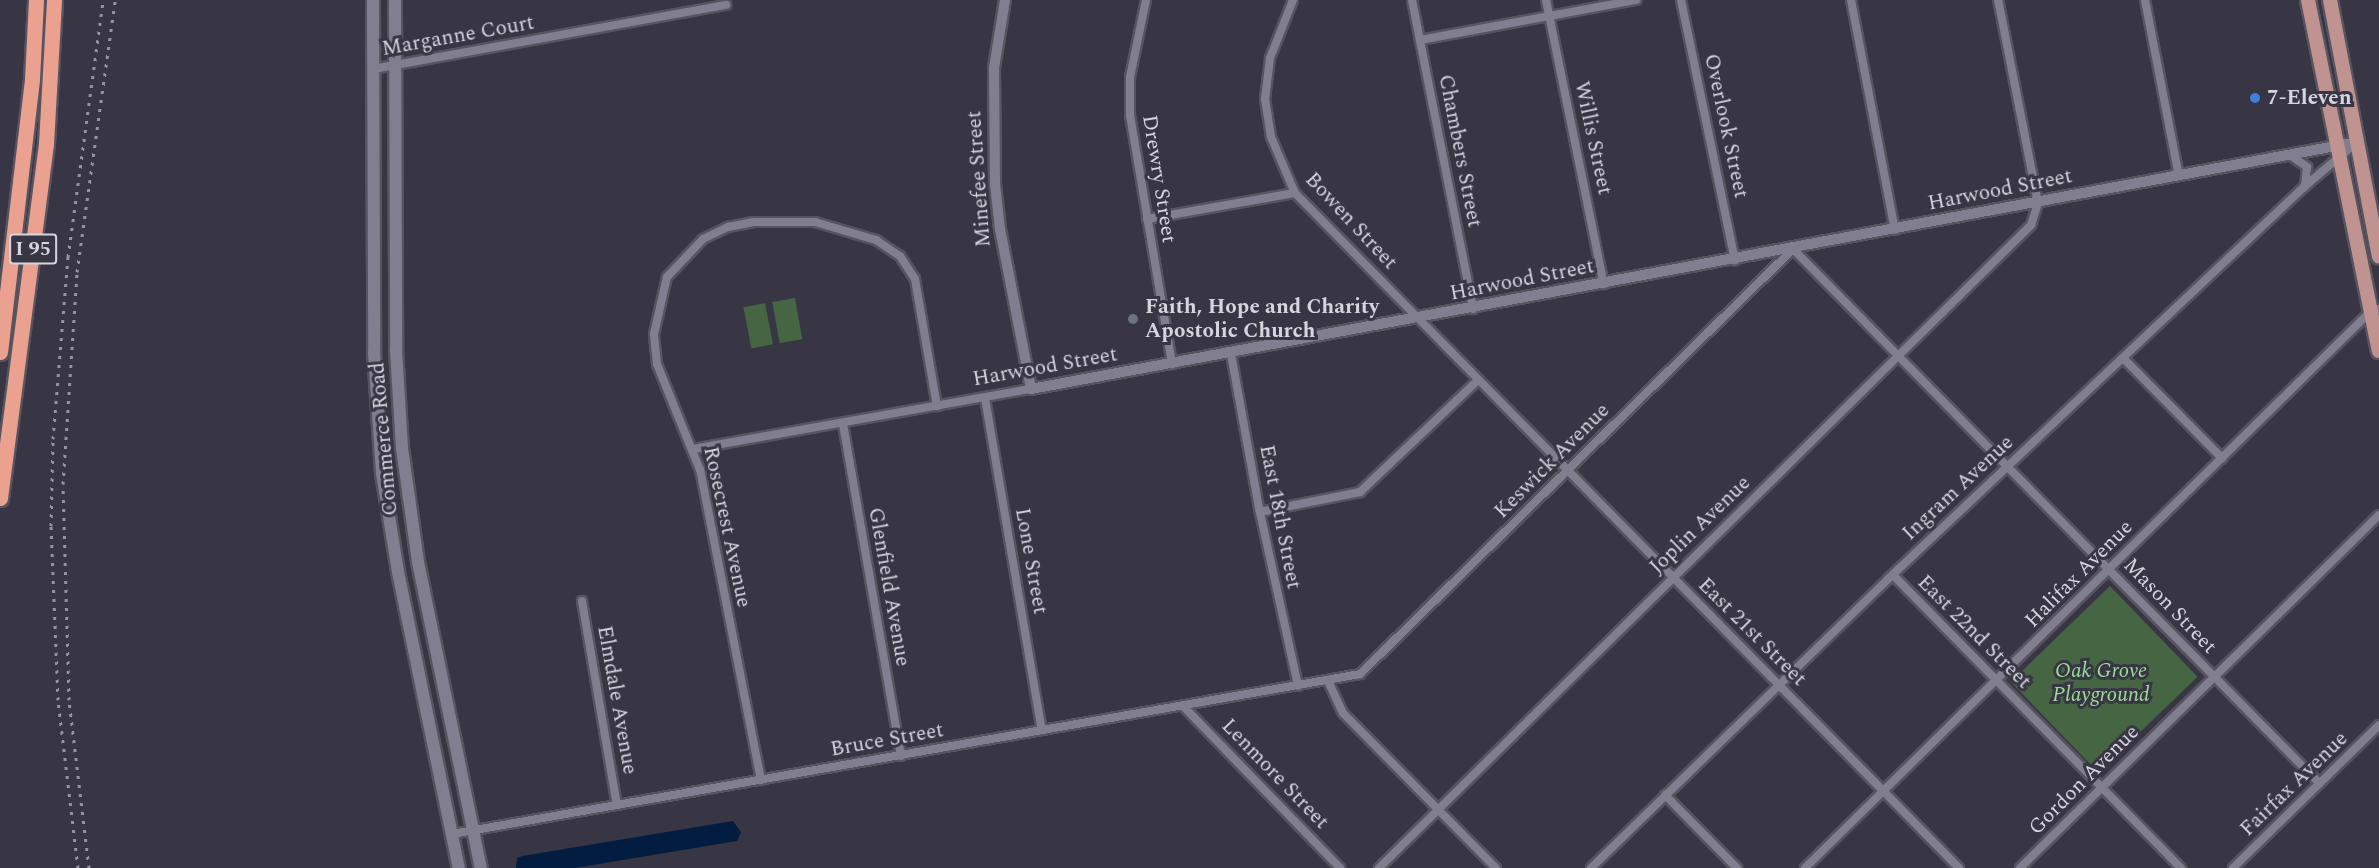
<!DOCTYPE html>
<style>
body{margin:0}
#map{position:relative;width:2379px;height:868px;overflow:hidden;background:#383644;font-family:Spectral,serif}
div>[style]{position:absolute}
.green>*{inset:0;background:#466543;transform-origin:0 0}
.water>*{inset:0;background:#031d40}
.roads{filter:drop-shadow(2px 0 #575460) drop-shadow(-2px 0 #575460) drop-shadow(0 2px #575460) drop-shadow(0 -2px #575460)}
.minor>*{height:8px;margin:-4px;padding:0 4px;transform-origin:4px;border-radius:4px;background:#817f8f}
.tertiary>*{height:10px;margin:-5px;padding:0 5px;transform-origin:5px;border-radius:5px;background:#817f8f}
.secondary>*{height:12px;margin:-6px;padding:0 6px;transform-origin:6px;border-radius:6px;background:#817f8f}
.primary>*{height:14px;margin:-7px;padding:0 7px;transform-origin:7px;border-radius:7px;background:#c19390}
.motorway>*{height:15px;margin:-7.5px;padding:0 7.5px;transform-origin:7.5px;border-radius:7.5px;background:#eba190}
.rail>*{height:3px;margin-top:-1.5px;transform-origin:0;background:repeating-linear-gradient(90deg,#96949f 0 3px,transparent 0 9px)}
.dots>*{width:16px;height:16px;translate:-50% -50%;box-sizing:border-box;border:3px solid #383644;border-radius:50%}
span{translate:-50% -50%;white-space:nowrap;text-align:center;line-height:1.15;-webkit-text-stroke:6px #383644;paint-order:stroke}
.shield-label span{padding:2px 4px;background:#383644;border:2px solid;border-radius:4px;-webkit-text-stroke-width:0}
.shield-label{font-size:20px;color:#d6d5de;font-weight:700}
.street-label{font-size:21px;color:#d6d5de}
.poi-label{font-size:21px;color:#d6d5de;font-weight:700}
.left{translate:0 -50%;text-align:left}
.park-label{font-size:21px;color:#99de94;font-style:italic}
</style>
<div id="map">
<div class="green">
<div style="left:795px;top:298px;width:42px;height:23px;rotate:80deg"></div>
<div style="left:765px;top:303px;width:42px;height:22px;rotate:79deg"></div>
<div style="left:2110px;top:586px;width:126px;height:138px;rotate:46deg"></div>
</div>
<div class="water">
<div style="clip-path:polygon(733px 821px,741px 832px,737px 841px,575px 868px,516px 868px,517px 858px,522px 856px)"></div>
</div>
<div class="roads">
<div class="minor">
<div style="left:1146px;top:0;width:79px;rotate:101.7deg"></div>
<div style="left:1130px;top:77px;width:38px;rotate:90deg"></div>
<div style="left:1130px;top:115px;width:253px;rotate:80.4deg"></div>
<div style="left:1293px;top:0;width:62px;rotate:111.6deg"></div>
<div style="left:1270px;top:58px;width:41px;rotate:97deg"></div>
<div style="left:1265px;top:99px;width:38px;rotate:81deg"></div>
<div style="left:1271px;top:137px;width:61px;rotate:66.8deg"></div>
<div style="left:1295px;top:193px;width:947px;rotate:45.47deg"></div>
<div style="left:1412px;top:0;width:315px;rotate:78.8deg"></div>
<div style="left:1546px;top:0;width:290px;rotate:78.5deg"></div>
<div style="left:1681px;top:0;width:266px;rotate:78.3deg"></div>
<div style="left:1851px;top:0;width:234px;rotate:79.2deg"></div>
<div style="left:2145px;top:0;width:179px;rotate:79.1deg"></div>
<div style="left:1420px;top:40px;width:220px;rotate:-10.5deg"></div>
<div style="left:373px;top:69px;width:359px;rotate:-10.3deg"></div>
<div style="left:2290px;top:155px;width:21px;rotate:35deg"></div>
<div style="left:2307px;top:167px;width:19px;rotate:96deg"></div>
<div style="left:1147px;top:219px;width:150px;rotate:-10deg"></div>
<div style="left:1231px;top:354px;width:157px;rotate:79.7deg"></div>
<div style="left:1259px;top:508px;width:182px;rotate:77.6deg"></div>
<div style="left:2123px;top:358px;width:141px;rotate:45.3deg"></div>
<div style="left:985px;top:398px;width:337px;rotate:80.3deg"></div>
<div style="left:843px;top:424px;width:337px;rotate:80.1deg"></div>
<div style="left:693px;top:449px;width:343px;rotate:-10.1deg"></div>
<div style="left:1260px;top:512px;width:102px;rotate:-11.3deg"></div>
<div style="left:1360px;top:492px;width:163px;rotate:-43.5deg"></div>
<div style="left:1893px;top:575px;width:411px;rotate:45.5deg"></div>
<div style="left:582px;top:601px;width:207px;rotate:80.3deg"></div>
<div style="left:1328px;top:681px;width:35px;rotate:65deg"></div>
<div style="left:1343px;top:713px;width:218px;rotate:45.4deg"></div>
<div style="left:1183px;top:706px;width:226px;rotate:45.9deg"></div>
<div style="left:761px;top:780px;width:316px;rotate:-101.1deg"></div>
<div style="left:700px;top:470px;width:114px;rotate:-112.1deg"></div>
<div style="left:657px;top:364px;width:30px;rotate:-96deg"></div>
<div style="left:654px;top:334px;width:58px;rotate:-77.2deg"></div>
<div style="left:667px;top:277px;width:52px;rotate:-46.5deg"></div>
<div style="left:703px;top:239px;width:28px;rotate:-26deg"></div>
<div style="left:728px;top:227px;width:26px;rotate:-11deg"></div>
<div style="left:754px;top:222px;width:61px"></div>
<div style="left:815px;top:222px;width:64px;rotate:16.4deg"></div>
<div style="left:876px;top:240px;width:29px;rotate:34deg"></div>
<div style="left:900px;top:256px;width:27px;rotate:57deg"></div>
<div style="left:915px;top:279px;width:129px;rotate:80.2deg"></div>
<div style="left:1665px;top:795px;width:103px;rotate:45.4deg"></div>
<div style="left:452px;top:834px;width:922px;rotate:-9.99deg"></div>
<div style="left:1360px;top:674px;width:607px;rotate:-44.47deg"></div>
<div style="left:1793px;top:249px;width:750px;rotate:45.43deg"></div>
<div style="left:1379px;top:868px;width:916px;rotate:-44.6deg"></div>
<div style="left:2031px;top:225px;width:23px;rotate:-72deg"></div>
<div style="left:2038px;top:203px;width:207px;rotate:-101.1deg"></div>
<div style="left:1591px;top:868px;width:414px;rotate:-44.2deg"></div>
<div style="left:1888px;top:579px;width:573px;rotate:-43.3deg"></div>
<div style="left:2305px;top:186px;width:68px;rotate:-40.2deg"></div>
<div style="left:1805px;top:868px;width:794px;rotate:-44.54deg"></div>
<div style="left:2371px;top:311px;width:8px;rotate:-14deg"></div>
<div style="left:2020px;top:868px;width:503px;rotate:-44.52deg"></div>
<div style="left:2233px;top:868px;width:204px;rotate:-44.4deg"></div>
</div>
<div class="tertiary">
<div style="left:1005px;top:0;width:69px;rotate:99.2deg"></div>
<div style="left:994px;top:68px;width:116px;rotate:89.5deg"></div>
<div style="left:995px;top:184px;width:45px;rotate:83.7deg"></div>
<div style="left:1000px;top:229px;width:163px;rotate:79deg"></div>
<div style="left:1031px;top:389px;width:1349px;rotate:-10.55deg"></div>
</div>
<div class="secondary">
<div style="left:373px;top:0;width:352px;rotate:89.8deg"></div>
<div style="left:374px;top:352px;width:121px;rotate:86.2deg"></div>
<div style="left:382px;top:473px;width:100px;rotate:80.8deg"></div>
<div style="left:398px;top:572px;width:302px;rotate:78.4deg"></div>
<div style="left:395px;top:0;width:350px;rotate:89.8deg"></div>
<div style="left:396px;top:350px;width:98px;rotate:86.5deg"></div>
<div style="left:402px;top:448px;width:115px;rotate:82deg"></div>
<div style="left:418px;top:562px;width:312px;rotate:78.4deg"></div>
</div>
<div class="primary">
<div style="left:2308px;top:0;width:358px;rotate:78.6deg"></div>
<div style="left:2330px;top:0;width:261px;rotate:79.2deg"></div>
</div>
<div class="motorway">
<div style="left:0;top:352px;width:275px;rotate:-83.3deg"></div>
<div style="left:32px;top:79px;width:79px;rotate:-87.1deg"></div>
<div style="left:0;top:498px;width:357px;rotate:-82.6deg"></div>
<div style="left:46px;top:144px;width:144px;rotate:-86.8deg"></div>
</div>
</div>
<div class="rail">
<div style="left:78px;top:868px;width:169px;rotate:-96.8deg"></div>
<div style="left:58px;top:700px;width:174px;rotate:-92.3deg"></div>
<div style="left:51px;top:526px;width:87px;rotate:-88.7deg"></div>
<div style="left:53px;top:439px;width:183px;rotate:-85.3deg"></div>
<div style="left:68px;top:257px;width:259px;rotate:-82.2deg"></div>
<div style="left:89px;top:868px;width:169px;rotate:-96.8deg"></div>
<div style="left:69px;top:700px;width:216px;rotate:-91.6deg"></div>
<div style="left:63px;top:484px;width:212px;rotate:-86.2deg"></div>
<div style="left:77px;top:272px;width:275px;rotate:-82deg"></div>
</div>
<div class="dots">
<div style="left:2255px;top:98px;background:#3f7fe0"></div>
<div style="left:1133px;top:319px;background:#6b7280"></div>
</div>
<div class="shield-label">
<span style="left:33px;top:249px">I 95</span>
</div>
<div class="street-label">
<span style="left:458px;top:36px;rotate:-10deg">Marganne Court</span>
<span style="left:1726px;top:126px;rotate:78deg">Overlook Street</span>
<span style="left:1593px;top:138px;rotate:78deg">Willis Street</span>
<span style="left:1460px;top:151px;rotate:79deg">Chambers Street</span>
<span style="left:979px;top:179px;rotate:-94deg">Minefee Street</span>
<span style="left:1159px;top:179px;rotate:81deg">Drewry Street</span>
<span style="left:2000px;top:190px;rotate:-11deg">Harwood Street</span>
<span style="left:1351px;top:221px;rotate:47deg">Bowen Street</span>
<span style="left:1522px;top:280px;rotate:-11deg">Harwood Street</span>
<span style="left:1045px;top:367px;rotate:-10deg">Harwood Street</span>
<span style="left:384px;top:439px;rotate:-95deg">Commerce Road</span>
<span style="left:1552px;top:461px;rotate:-45deg">Keswick Avenue</span>
<span style="left:1958px;top:488px;rotate:-43deg">Ingram Avenue</span>
<span style="left:1280px;top:517px;rotate:79deg">East 18th Street</span>
<span style="left:1700px;top:525px;rotate:-44deg">Joplin Avenue</span>
<span style="left:727px;top:527px;rotate:78deg">Rosecrest Avenue</span>
<span style="left:1031px;top:561px;rotate:80deg">Lone Street</span>
<span style="left:2079px;top:574px;rotate:-45deg">Halifax Avenue</span>
<span style="left:889px;top:587px;rotate:80deg">Glenfield Avenue</span>
<span style="left:2170px;top:606px;rotate:46deg">Mason Street</span>
<span style="left:1752px;top:632px;rotate:45deg">East 21st Street</span>
<span style="left:1974px;top:632px;rotate:45deg">East 22nd Street</span>
<span style="left:617px;top:700px;rotate:80deg">Elmdale Avenue</span>
<span style="left:887px;top:740px;rotate:-10deg">Bruce Street</span>
<span style="left:1275px;top:774px;rotate:46deg">Lenmore Street</span>
<span style="left:2084px;top:780px;rotate:-45deg">Gordon Avenue</span>
<span style="left:2294px;top:784px;rotate:-44deg">Fairfax Avenue</span>
</div>
<div class="poi-label">
<span class="left" style="left:2267px;top:98px">7-Eleven</span>
<span class="left" style="left:1145px;top:319px">Faith, Hope and Charity<br>Apostolic Church</span>
</div>
<div class="park-label">
<span style="left:2101px;top:683px">Oak Grove<br>Playground</span>
</div>
</div>
